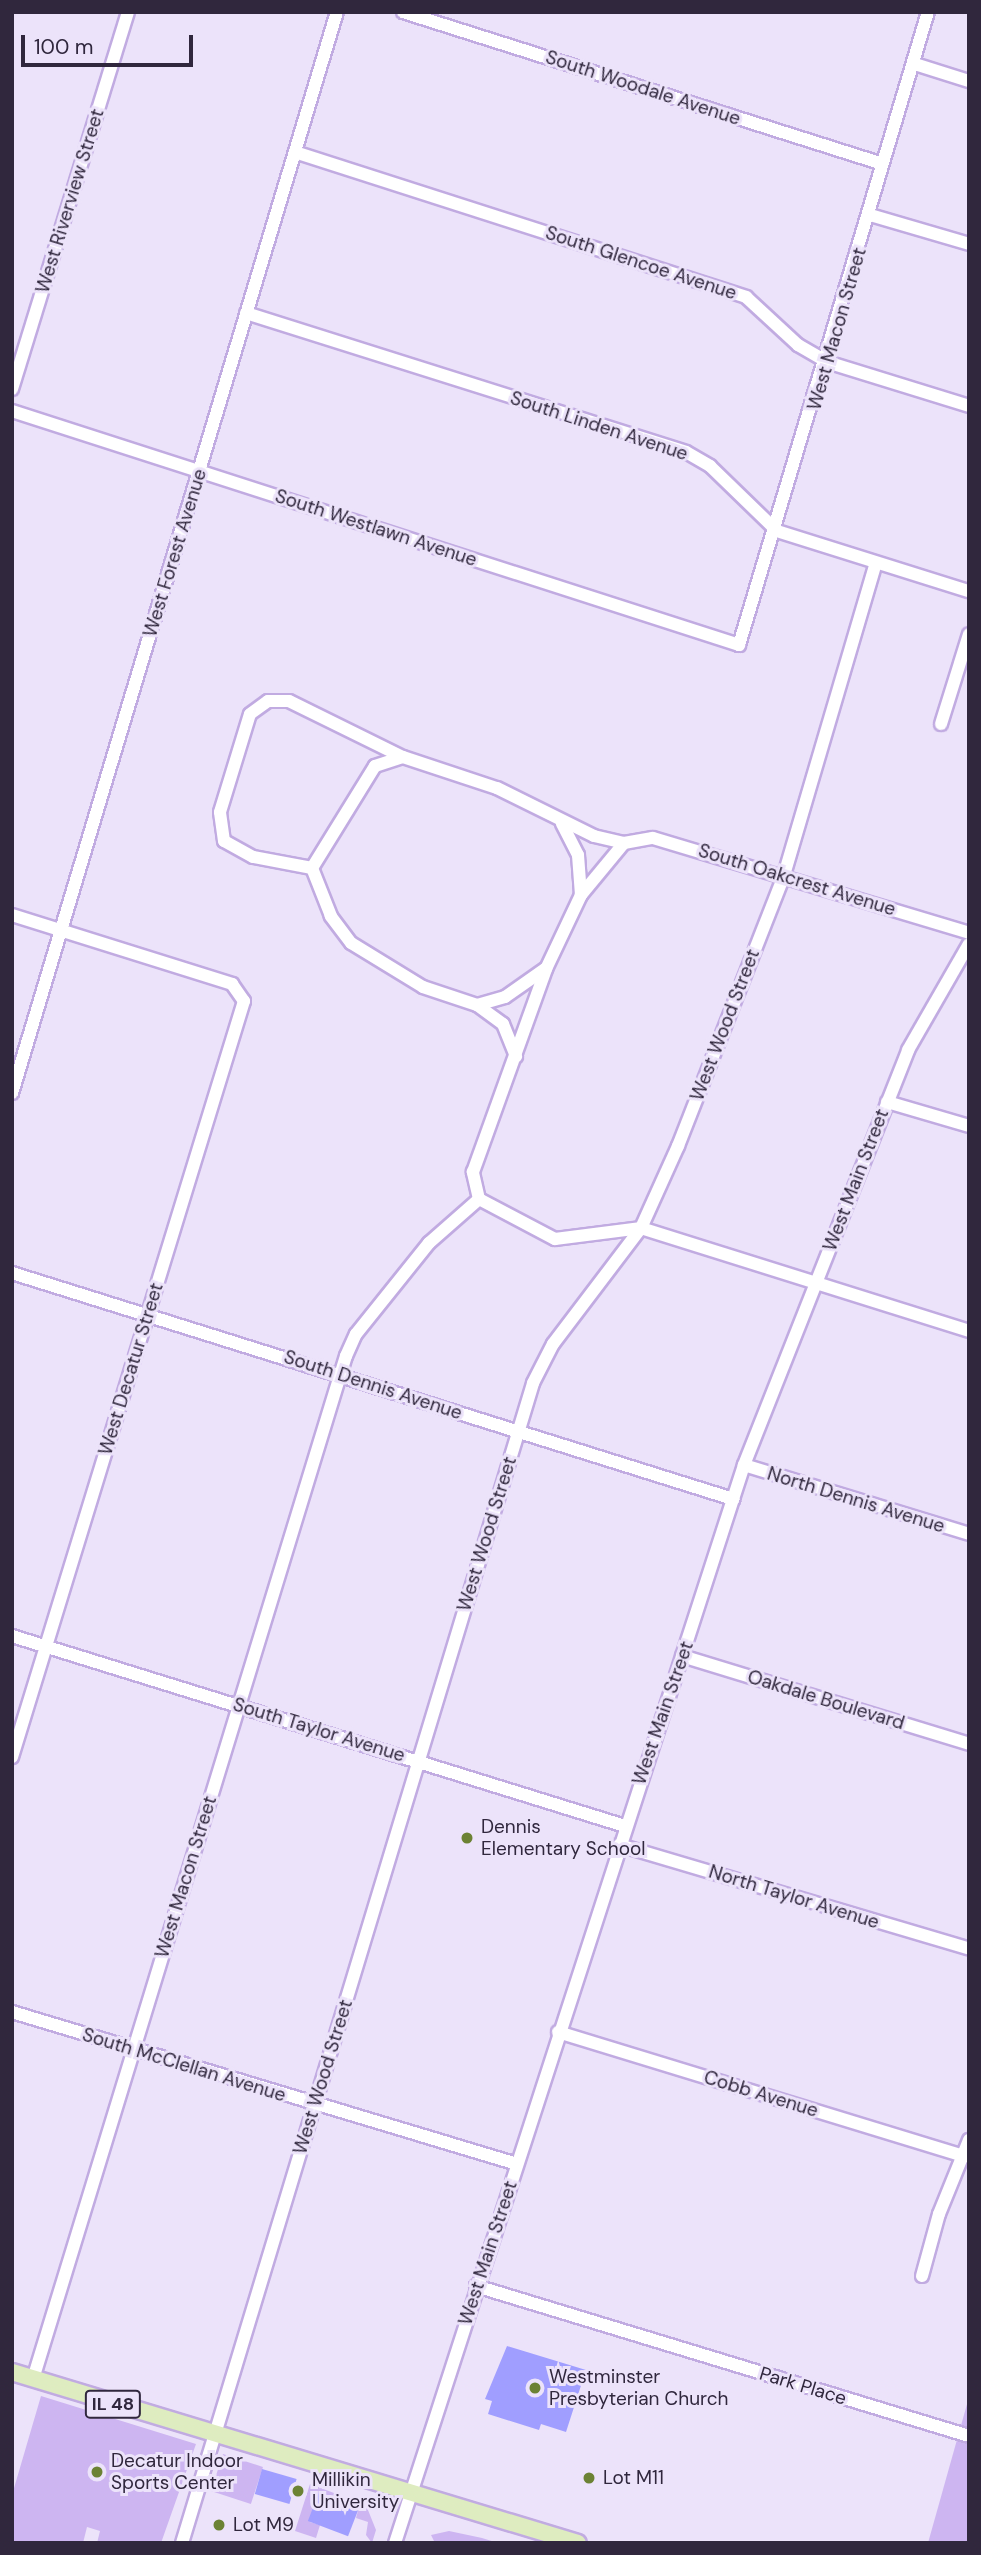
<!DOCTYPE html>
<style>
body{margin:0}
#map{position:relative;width:981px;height:2555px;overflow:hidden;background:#ece3fa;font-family:"DM Sans",sans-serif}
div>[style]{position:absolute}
.green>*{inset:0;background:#cdb5f1;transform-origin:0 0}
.building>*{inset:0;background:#a09eff;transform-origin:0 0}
.roads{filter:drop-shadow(2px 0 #c1abe1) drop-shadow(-2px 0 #c1abe1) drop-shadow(0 2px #c1abe1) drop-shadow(0 -2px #c1abe1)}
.minor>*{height:12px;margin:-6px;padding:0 6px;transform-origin:6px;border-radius:6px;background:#fff}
.major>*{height:16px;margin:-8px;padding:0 8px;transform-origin:8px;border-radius:8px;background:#deecc0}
.dots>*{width:19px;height:19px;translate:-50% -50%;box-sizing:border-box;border:4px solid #ece3fa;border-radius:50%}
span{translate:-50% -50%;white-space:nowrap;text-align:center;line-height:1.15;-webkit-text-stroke:6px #ece3fa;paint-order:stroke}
.shield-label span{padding:2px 5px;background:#ece3fa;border:2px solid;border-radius:5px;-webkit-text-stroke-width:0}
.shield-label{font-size:18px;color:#30273d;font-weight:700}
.street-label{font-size:19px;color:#30273d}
.poi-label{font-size:19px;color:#30273d}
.left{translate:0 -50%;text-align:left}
.frame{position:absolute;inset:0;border:14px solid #30273d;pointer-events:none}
.scale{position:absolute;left:21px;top:35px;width:172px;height:32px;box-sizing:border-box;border:4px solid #30273d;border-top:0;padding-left:9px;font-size:21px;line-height:24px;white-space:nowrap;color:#30273d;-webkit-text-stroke:5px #ece3fa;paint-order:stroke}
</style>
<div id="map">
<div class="green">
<div style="clip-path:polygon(41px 2396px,196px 2444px,161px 2543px,97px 2543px,100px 2531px,87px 2527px,83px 2543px,12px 2543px,12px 2495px)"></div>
<div style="clip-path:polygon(969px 2397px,969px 2543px,928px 2543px)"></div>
<div style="left:223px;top:2454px;width:42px;height:39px;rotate:18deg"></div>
<div style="clip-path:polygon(310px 2484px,366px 2505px,376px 2530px,372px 2543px,366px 2535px,368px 2522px,356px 2518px,359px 2507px,319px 2492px,310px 2522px,320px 2525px,316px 2538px,295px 2531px)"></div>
<div style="clip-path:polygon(449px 2531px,482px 2538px,498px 2543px,435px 2543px,431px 2535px)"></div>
</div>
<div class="building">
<div style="clip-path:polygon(507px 2346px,586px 2370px,566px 2432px,541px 2424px,539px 2430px,488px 2414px,492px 2401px,485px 2399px)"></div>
<div style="left:262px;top:2469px;width:36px;height:26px;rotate:16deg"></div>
<div style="left:319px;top:2492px;width:43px;height:31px;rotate:21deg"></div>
</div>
<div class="roads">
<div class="minor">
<div style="left:403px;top:12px;width:503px;rotate:17.57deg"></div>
<div style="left:915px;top:64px;width:57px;rotate:17.5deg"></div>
<div style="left:295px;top:152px;width:474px;rotate:17.8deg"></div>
<div style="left:746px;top:297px;width:71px;rotate:42.7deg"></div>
<div style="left:798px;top:345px;width:34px;rotate:30deg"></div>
<div style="left:827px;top:362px;width:149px;rotate:17.2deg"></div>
<div style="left:870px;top:215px;width:103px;rotate:16.3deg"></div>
<div style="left:246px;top:313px;width:461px;rotate:17.5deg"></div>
<div style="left:686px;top:452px;width:28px;rotate:30deg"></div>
<div style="left:710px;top:466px;width:93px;rotate:44.1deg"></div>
<div style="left:777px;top:531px;width:201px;rotate:17.4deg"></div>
<div style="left:12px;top:389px;width:394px;rotate:-72.9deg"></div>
<div style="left:12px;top:411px;width:764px;rotate:17.84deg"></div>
<div style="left:739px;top:645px;width:661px;rotate:-73.38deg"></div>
<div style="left:941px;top:724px;width:94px;rotate:-72.7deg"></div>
<div style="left:312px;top:868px;width:60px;rotate:-169.4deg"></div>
<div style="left:253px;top:857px;width:33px;rotate:-151deg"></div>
<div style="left:224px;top:841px;width:29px;rotate:-98deg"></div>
<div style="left:220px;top:812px;width:102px;rotate:-73deg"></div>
<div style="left:250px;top:714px;width:22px;rotate:-36deg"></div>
<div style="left:268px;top:701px;width:21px"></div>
<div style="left:289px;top:701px;width:127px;rotate:26.2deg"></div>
<div style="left:581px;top:895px;width:67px;rotate:-50.4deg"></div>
<div style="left:12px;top:915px;width:231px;rotate:17.4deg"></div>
<div style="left:232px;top:984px;width:21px;rotate:55deg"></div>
<div style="left:244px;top:1001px;width:791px;rotate:107.06deg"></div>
<div style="left:545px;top:969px;width:49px;rotate:145deg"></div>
<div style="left:505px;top:997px;width:29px;rotate:164deg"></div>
<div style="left:477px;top:1005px;width:57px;rotate:-161.6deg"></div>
<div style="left:423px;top:987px;width:84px;rotate:-148.6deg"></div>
<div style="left:351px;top:943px;width:34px;rotate:-127deg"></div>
<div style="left:331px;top:916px;width:52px;rotate:-111.6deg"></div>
<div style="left:312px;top:868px;width:120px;rotate:-58.3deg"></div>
<div style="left:375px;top:766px;width:29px;rotate:-18deg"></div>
<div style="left:403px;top:757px;width:99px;rotate:18.3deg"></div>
<div style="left:497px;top:788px;width:108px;rotate:26.3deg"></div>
<div style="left:594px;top:836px;width:31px;rotate:13deg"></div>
<div style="left:624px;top:843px;width:29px;rotate:-10deg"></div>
<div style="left:653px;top:838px;width:330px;rotate:16.7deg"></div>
<div style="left:477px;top:1005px;width:32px;rotate:36deg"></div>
<div style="left:503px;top:1024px;width:35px;rotate:68deg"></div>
<div style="left:12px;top:1093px;width:1129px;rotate:-73.27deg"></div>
<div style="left:887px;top:1102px;width:85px;rotate:16.3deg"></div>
<div style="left:479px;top:1199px;width:86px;rotate:27.8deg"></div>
<div style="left:555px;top:1239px;width:87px;rotate:-7.3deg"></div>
<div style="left:641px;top:1228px;width:344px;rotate:17.4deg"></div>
<div style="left:12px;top:1273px;width:756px;rotate:17.4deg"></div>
<div style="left:744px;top:1465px;width:235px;rotate:17deg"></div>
<div style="left:12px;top:1636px;width:642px;rotate:17.22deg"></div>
<div style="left:682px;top:1656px;width:300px;rotate:17deg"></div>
<div style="left:619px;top:1845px;width:365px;rotate:16.5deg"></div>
<div style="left:12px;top:2012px;width:527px;rotate:16.75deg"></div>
<div style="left:558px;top:2032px;width:425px;rotate:17deg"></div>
<div style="left:922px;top:2276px;width:64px;rotate:-74.7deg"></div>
<div style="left:939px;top:2214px;width:80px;rotate:-67.9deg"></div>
<div style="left:476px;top:2286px;width:515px;rotate:16.92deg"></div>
<div style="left:33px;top:2379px;width:1070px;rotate:-72.99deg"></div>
<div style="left:346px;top:1356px;width:24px;rotate:-66deg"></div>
<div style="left:356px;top:1334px;width:117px;rotate:-51.3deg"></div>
<div style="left:429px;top:1243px;width:67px;rotate:-41.3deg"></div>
<div style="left:479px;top:1199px;width:28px;rotate:-103deg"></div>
<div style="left:473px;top:1172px;width:216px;rotate:-70.2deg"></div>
<div style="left:546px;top:969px;width:82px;rotate:-64.7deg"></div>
<div style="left:581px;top:895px;width:40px;rotate:-94.3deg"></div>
<div style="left:578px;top:855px;width:36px;rotate:-117deg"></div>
<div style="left:182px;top:2543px;width:1212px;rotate:-73.16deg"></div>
<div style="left:533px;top:1383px;width:44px;rotate:-62.9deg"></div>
<div style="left:553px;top:1344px;width:146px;rotate:-52.8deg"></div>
<div style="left:641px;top:1228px;width:90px;rotate:-65.7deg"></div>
<div style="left:678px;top:1146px;width:291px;rotate:-68.6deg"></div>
<div style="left:784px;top:875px;width:325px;rotate:-73.6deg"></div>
<div style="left:395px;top:2543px;width:1133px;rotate:-72.06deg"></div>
<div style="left:744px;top:1465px;width:446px;rotate:-68.4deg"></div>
<div style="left:908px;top:1050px;width:122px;rotate:-60.1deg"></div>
</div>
<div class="major">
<div style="left:12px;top:2372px;width:591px;rotate:16.81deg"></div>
</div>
</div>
<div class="dots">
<div style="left:467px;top:1838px;background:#6c8234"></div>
<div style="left:535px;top:2388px;background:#6c8234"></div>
<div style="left:97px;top:2472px;background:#6c8234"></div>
<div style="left:589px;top:2478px;background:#6c8234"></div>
<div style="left:298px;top:2491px;background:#6c8234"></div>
<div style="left:219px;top:2525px;background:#6c8234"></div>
</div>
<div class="shield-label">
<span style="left:113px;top:2404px">IL 48</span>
</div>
<div class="street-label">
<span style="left:643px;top:88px;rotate:18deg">South Woodale Avenue</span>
<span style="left:70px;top:201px;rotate:-73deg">West Riverview Street</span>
<span style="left:641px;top:263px;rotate:18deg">South Glencoe Avenue</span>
<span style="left:837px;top:329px;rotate:-74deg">West Macon Street</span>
<span style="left:599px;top:426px;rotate:18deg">South Linden Avenue</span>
<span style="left:376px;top:528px;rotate:18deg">South Westlawn Avenue</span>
<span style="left:175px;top:553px;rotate:-73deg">West Forest Avenue</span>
<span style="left:797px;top:880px;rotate:17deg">South Oakcrest Avenue</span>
<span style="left:725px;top:1025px;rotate:-69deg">West Wood Street</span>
<span style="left:856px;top:1180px;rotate:-69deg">West Main Street</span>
<span style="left:131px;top:1369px;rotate:-73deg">West Decatur Street</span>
<span style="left:373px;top:1385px;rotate:18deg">South Dennis Avenue</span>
<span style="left:856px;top:1500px;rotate:17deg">North Dennis Avenue</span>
<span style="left:487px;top:1534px;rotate:-73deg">West Wood Street</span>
<span style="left:826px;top:1700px;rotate:17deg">Oakdale Boulevard</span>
<span style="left:663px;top:1713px;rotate:-71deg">West Main Street</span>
<span style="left:319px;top:1730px;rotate:17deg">South Taylor Avenue</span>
<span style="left:186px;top:1877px;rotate:-73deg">West Macon Street</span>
<span style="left:794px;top:1897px;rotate:17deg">North Taylor Avenue</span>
<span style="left:184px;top:2065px;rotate:17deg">South McClellan Avenue</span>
<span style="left:323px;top:2077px;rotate:-73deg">West Wood Street</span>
<span style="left:761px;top:2094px;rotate:17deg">Cobb Avenue</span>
<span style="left:488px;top:2253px;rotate:-72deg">West Main Street</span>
<span style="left:803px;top:2386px;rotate:17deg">Park Place</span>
</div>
<div class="poi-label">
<span class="left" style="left:481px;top:1838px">Dennis<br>Elementary School</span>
<span class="left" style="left:549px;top:2388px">Westminster<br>Presbyterian Church</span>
<span class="left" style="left:111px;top:2472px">Decatur Indoor<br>Sports Center</span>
<span class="left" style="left:603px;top:2478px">Lot M11</span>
<span class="left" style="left:312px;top:2491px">Millikin<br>University</span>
<span class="left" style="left:233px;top:2525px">Lot M9</span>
</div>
<div class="frame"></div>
<div class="scale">100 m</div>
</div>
